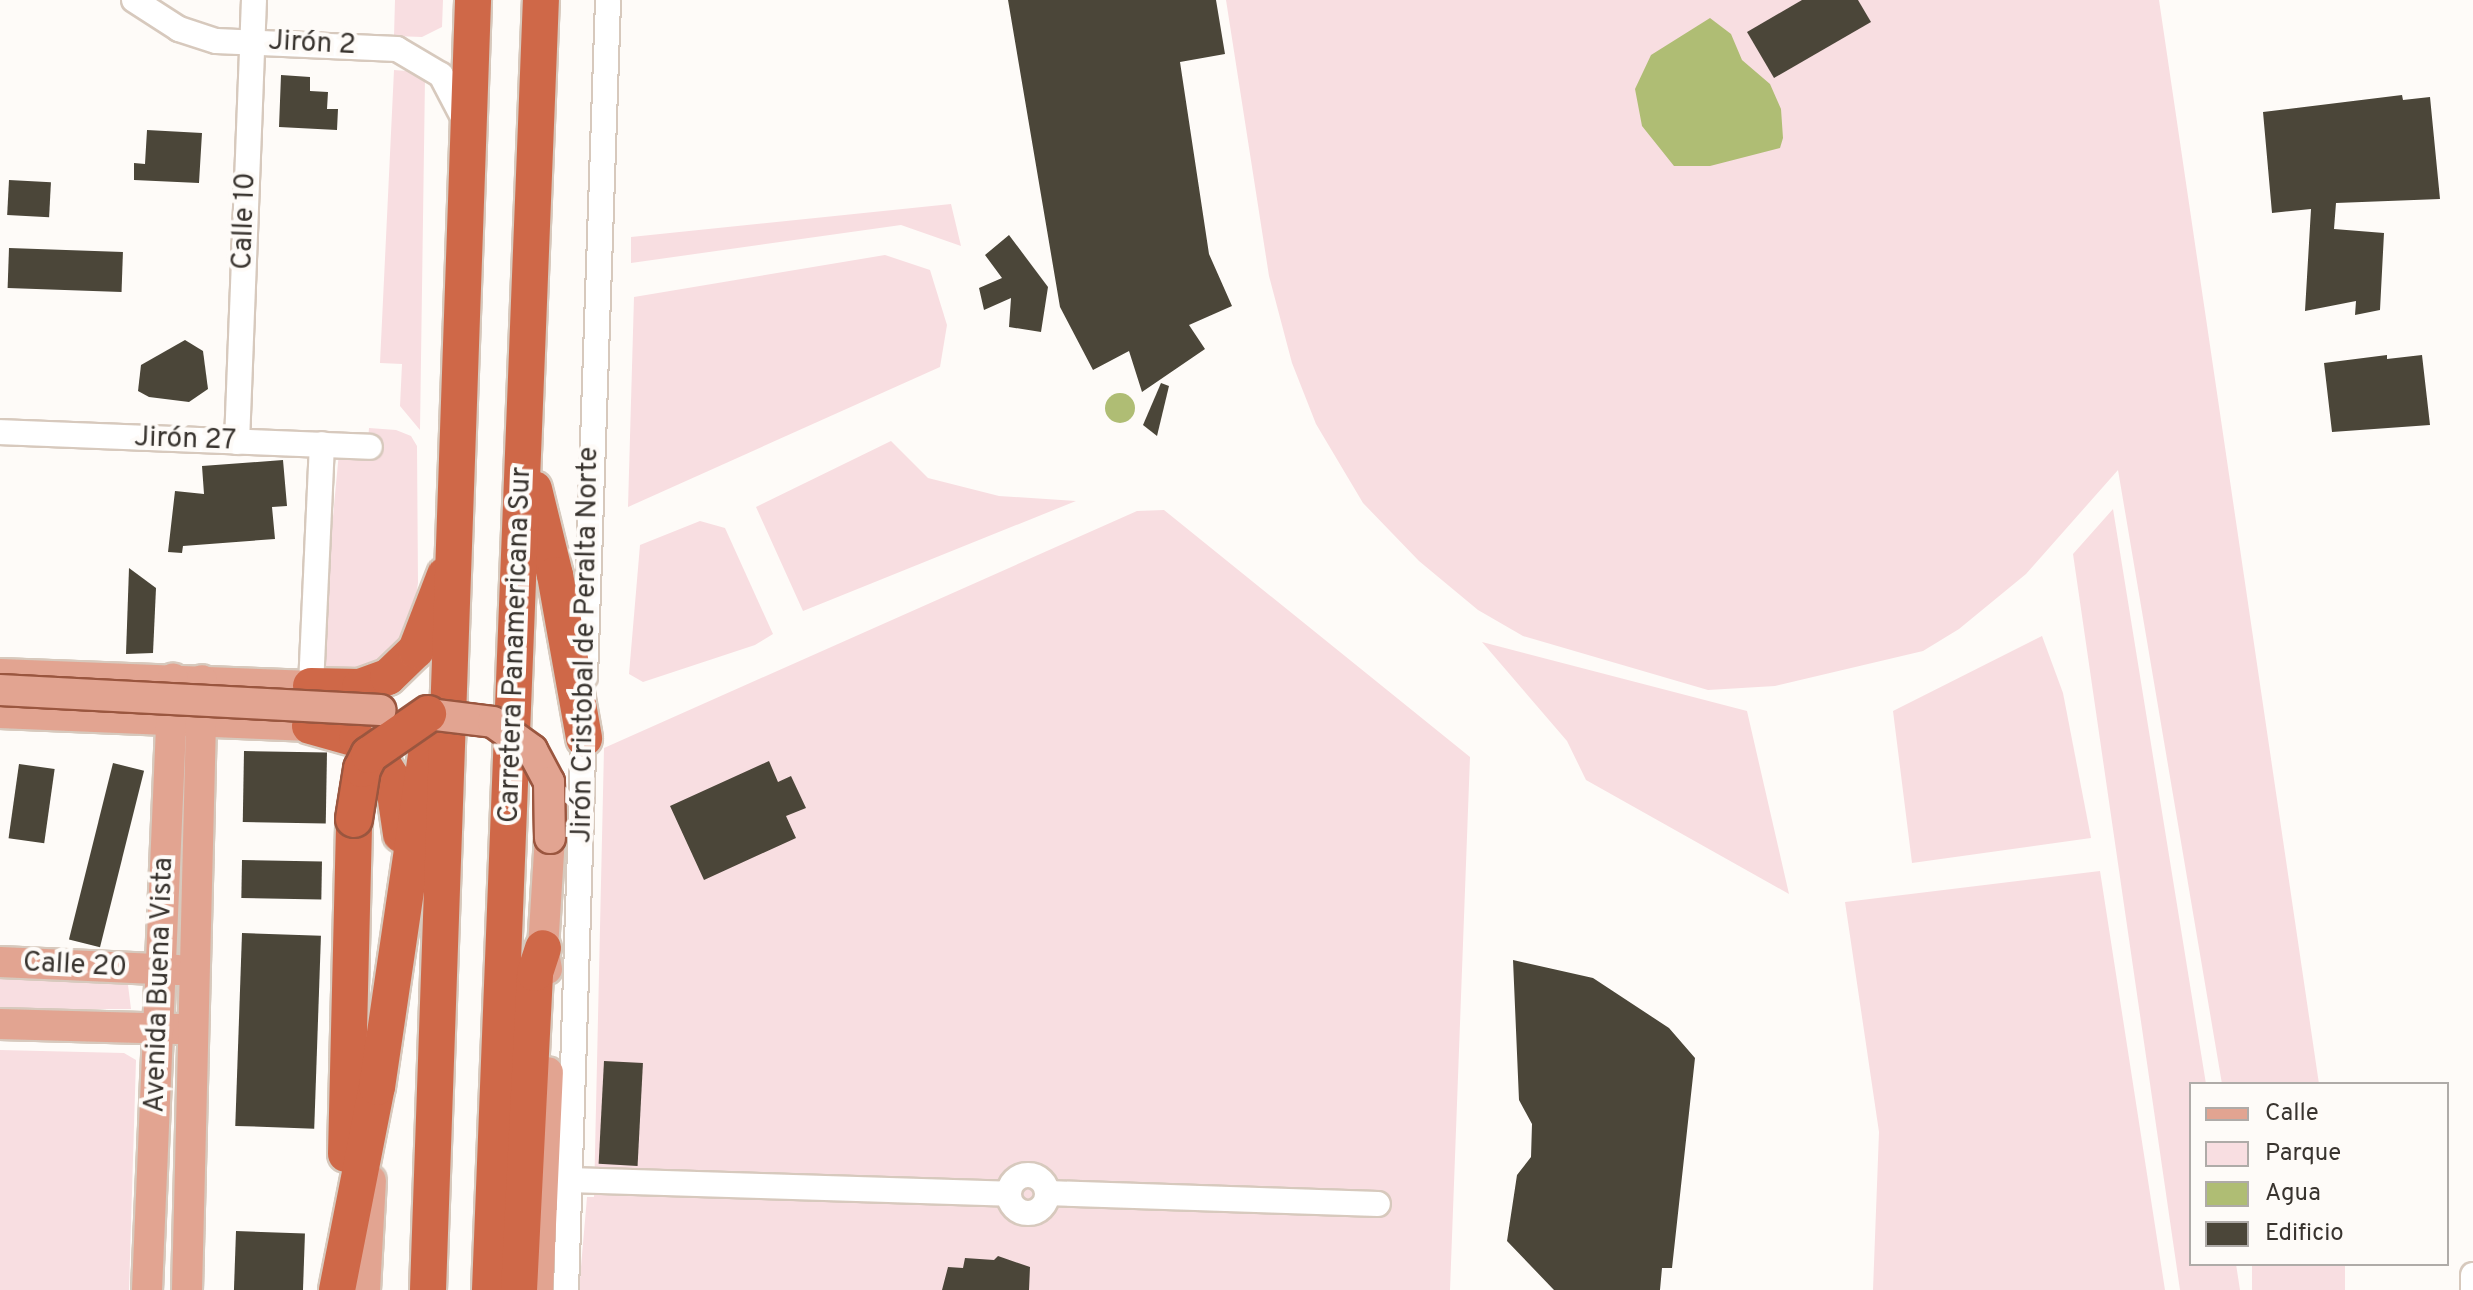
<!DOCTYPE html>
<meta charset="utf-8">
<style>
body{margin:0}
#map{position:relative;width:2473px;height:1290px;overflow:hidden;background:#fefbf8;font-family:Overpass,sans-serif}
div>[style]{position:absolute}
.green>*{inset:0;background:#f8dee1;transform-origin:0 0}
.water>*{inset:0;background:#afbd74}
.round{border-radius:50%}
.building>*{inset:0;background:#4b4639;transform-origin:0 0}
.roads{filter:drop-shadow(2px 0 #d7c9bd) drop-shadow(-2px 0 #d7c9bd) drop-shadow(0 2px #d7c9bd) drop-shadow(0 -2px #d7c9bd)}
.minor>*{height:24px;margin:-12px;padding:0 12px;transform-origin:12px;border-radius:12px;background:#fff}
.minor>.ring{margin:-12px;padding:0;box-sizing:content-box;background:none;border:24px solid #fff;border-radius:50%}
.major>*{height:30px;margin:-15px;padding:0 15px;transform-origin:15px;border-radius:15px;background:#e2a491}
.highway>*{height:36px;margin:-18px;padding:0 18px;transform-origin:18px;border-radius:18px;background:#cf6848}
.bridges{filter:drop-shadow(2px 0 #9a563f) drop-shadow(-2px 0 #9a563f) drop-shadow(0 2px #9a563f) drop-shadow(0 -2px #9a563f)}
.major-bridge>*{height:30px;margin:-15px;padding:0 15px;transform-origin:15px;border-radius:15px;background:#e2a491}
.highway-bridge>*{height:36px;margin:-18px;padding:0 18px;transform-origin:18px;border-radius:18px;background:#cf6848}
span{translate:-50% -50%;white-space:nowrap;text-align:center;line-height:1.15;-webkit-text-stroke:8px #fefbf8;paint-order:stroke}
.street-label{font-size:28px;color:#39342f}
.legend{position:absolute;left:2189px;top:1082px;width:260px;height:184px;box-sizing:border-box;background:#fefbf8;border:2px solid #afaba8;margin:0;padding:10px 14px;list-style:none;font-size:24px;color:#39342f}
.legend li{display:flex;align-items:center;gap:16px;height:40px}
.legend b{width:40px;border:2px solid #afaba8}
</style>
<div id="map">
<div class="green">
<div style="clip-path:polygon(395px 0,443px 0,442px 27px,422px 37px,394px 36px)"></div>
<div style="clip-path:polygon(1226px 0,2159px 0,2319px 1084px,2222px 1084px,2118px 470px,2026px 574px,1959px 629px,1923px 651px,1775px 686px,1708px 690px,1523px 636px,1478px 610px,1419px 561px,1363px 503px,1316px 424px,1292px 363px,1269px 276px)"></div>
<div style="clip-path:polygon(394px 70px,420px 72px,425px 79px,420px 430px,400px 406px,402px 364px,380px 363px)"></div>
<div style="clip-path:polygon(951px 204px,961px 246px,901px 225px,631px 263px,631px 237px)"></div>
<div style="clip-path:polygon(885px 255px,930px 270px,947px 325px,940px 367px,628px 507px,634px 297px)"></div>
<div style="clip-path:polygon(369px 428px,396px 430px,411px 436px,417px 446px,418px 583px,411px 632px,401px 650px,344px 682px,319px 667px,339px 452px,367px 453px)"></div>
<div style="clip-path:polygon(891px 441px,928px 478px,999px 496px,1076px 501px,803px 611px,756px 507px)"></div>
<div style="clip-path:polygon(2113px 509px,2206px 1084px,2191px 1084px,2191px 1264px,2236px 1264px,2240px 1290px,2180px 1290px,2073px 554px)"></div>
<div style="clip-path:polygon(1164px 510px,1470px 757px,1450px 1290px,579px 1290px,587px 1197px,594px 1197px,604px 748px,1137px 511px)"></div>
<div style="clip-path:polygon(700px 521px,725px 528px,773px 634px,755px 645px,643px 682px,629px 674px,640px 545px)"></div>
<div style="clip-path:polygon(2042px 636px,2063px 693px,2091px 838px,1912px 863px,1893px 711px)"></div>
<div style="clip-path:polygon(1482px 642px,1747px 711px,1789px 894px,1586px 780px,1567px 741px)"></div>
<div style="clip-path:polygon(2100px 871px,2165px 1290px,1873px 1290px,1879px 1132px,1845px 902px)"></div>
<div style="clip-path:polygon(0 971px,127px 977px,131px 1009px,0 1009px)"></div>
<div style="clip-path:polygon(0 1050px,124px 1053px,136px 1060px,129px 1290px,0 1290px)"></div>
<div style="left:2252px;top:1264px;width:93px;height:26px"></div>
</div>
<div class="water">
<div style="clip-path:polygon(1710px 18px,1731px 34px,1742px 60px,1770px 84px,1781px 109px,1783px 138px,1780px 148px,1710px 166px,1674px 166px,1642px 126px,1635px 89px,1651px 55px)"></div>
<div class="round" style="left:1105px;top:393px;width:30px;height:30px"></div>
</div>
<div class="building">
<div style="clip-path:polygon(1008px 0,1216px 0,1225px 54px,1180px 62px,1209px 254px,1232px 306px,1189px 325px,1205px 349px,1142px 392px,1129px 351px,1093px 370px,1060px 307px)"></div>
<div style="clip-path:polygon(1802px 0,1858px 0,1871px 22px,1774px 78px,1747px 32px)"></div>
<div style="clip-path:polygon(281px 75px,310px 77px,310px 91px,328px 92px,327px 109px,338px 109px,337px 130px,279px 127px)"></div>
<div style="clip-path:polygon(2402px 95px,2403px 100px,2430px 97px,2440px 199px,2336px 203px,2334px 229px,2384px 233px,2380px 310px,2355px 315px,2356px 301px,2305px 311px,2311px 209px,2272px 213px,2263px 112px)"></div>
<div style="clip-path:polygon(147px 130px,202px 133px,199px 183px,134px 180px,134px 163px,145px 164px)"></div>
<div style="left:9px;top:180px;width:42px;height:35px;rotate:3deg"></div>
<div style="clip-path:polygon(1009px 235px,1048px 287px,1041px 332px,1009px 327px,1011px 298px,984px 310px,979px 288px,1002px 278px,985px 255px)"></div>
<div style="left:9px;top:248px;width:114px;height:40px;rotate:2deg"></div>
<div style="clip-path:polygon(185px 340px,203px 351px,208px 389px,189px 402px,149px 397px,138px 391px,141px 365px)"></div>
<div style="clip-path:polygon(2387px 355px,2387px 359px,2422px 355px,2430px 425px,2332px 432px,2324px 363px)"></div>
<div style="clip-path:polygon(1161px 383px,1169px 386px,1157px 436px,1143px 425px)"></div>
<div style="clip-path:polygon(283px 460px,287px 506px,272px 507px,275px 539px,183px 546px,182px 553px,168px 552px,175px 491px,204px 494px,202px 466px)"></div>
<div style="clip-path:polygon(129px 568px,156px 588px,153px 653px,126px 654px)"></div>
<div style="left:244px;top:751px;width:83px;height:71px;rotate:1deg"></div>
<div style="clip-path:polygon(769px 761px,778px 782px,791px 776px,806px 808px,786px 816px,796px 838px,704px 880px,670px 806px)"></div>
<div style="left:113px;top:763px;width:32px;height:182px;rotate:14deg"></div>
<div style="left:19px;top:764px;width:36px;height:75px;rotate:8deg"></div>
<div style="left:242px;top:860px;width:80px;height:38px;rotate:1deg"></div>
<div style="left:242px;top:933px;width:79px;height:193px;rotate:2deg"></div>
<div style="clip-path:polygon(1513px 960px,1593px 978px,1669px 1028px,1695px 1058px,1672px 1268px,1662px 1268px,1660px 1290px,1554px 1290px,1507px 1241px,1517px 1175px,1531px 1157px,1532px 1124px,1519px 1100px)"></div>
<div style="left:604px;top:1061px;width:39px;height:103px;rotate:3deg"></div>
<div style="left:236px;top:1231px;width:69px;height:59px;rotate:2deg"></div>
<div style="clip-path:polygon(998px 1256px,1030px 1267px,1029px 1290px,942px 1290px,948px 1267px,963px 1268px,965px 1258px,994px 1260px)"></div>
</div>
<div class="roads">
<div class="minor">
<div style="left:134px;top:0;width:54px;rotate:32.8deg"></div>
<div style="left:179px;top:29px;width:39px;rotate:18deg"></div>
<div style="left:216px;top:41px;width:181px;rotate:2.5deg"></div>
<div style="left:397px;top:49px;width:51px;rotate:30.6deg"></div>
<div style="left:441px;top:75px;width:52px;rotate:62.4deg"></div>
<div style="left:0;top:432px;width:370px;rotate:2.3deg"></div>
<div style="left:237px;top:442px;width:442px;rotate:-87.8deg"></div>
<div style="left:585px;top:677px;width:677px;rotate:-88.05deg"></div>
<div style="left:311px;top:686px;width:242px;rotate:-87.4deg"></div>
<div class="ring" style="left:1009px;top:1175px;width:14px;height:14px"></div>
<div style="left:569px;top:1180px;width:440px;rotate:1.8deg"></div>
<div style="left:1047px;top:1193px;width:331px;rotate:1.9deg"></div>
<div style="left:566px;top:1290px;width:568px;rotate:-88.18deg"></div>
<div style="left:2473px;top:1290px;width:15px;rotate:-90deg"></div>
</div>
<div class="major">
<div style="left:0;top:674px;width:311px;rotate:2.2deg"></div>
<div style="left:0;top:713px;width:310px;rotate:2.4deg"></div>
<div style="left:0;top:962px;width:178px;rotate:2.6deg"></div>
<div style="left:547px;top:969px;width:21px;rotate:-101deg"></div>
<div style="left:543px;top:948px;width:110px;rotate:-86.4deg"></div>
<div style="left:0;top:1024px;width:178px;rotate:1.6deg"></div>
<div style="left:147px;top:1290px;width:612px;rotate:-87.56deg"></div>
<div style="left:187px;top:1290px;width:610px;rotate:-88.59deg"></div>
<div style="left:365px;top:1290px;width:110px;rotate:-86.9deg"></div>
<div style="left:538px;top:1290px;width:218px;rotate:-87.4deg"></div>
</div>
<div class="highway">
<div style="left:534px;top:489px;width:89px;rotate:76.3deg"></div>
<div style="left:555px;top:575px;width:166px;rotate:79.9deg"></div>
<div style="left:311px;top:686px;width:49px;rotate:1.2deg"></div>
<div style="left:360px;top:687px;width:30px;rotate:-20deg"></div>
<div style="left:388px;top:677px;width:39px;rotate:-44deg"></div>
<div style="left:416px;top:650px;width:80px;rotate:-68.9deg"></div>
<div style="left:310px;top:726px;width:49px;rotate:15.5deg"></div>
<div style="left:357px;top:739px;width:27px;rotate:39deg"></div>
<div style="left:378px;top:756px;width:28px;rotate:58deg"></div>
<div style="left:393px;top:780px;width:55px;rotate:81.6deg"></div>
<div style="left:346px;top:1154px;width:335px;rotate:-88.6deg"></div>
<div style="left:337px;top:1290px;width:207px;rotate:-78.9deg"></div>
<div style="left:377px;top:1087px;width:361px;rotate:-81.6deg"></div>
<div style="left:428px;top:1290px;width:1291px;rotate:-88deg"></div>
<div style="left:490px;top:1290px;width:1291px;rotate:-87.74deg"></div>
<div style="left:519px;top:1290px;width:317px;rotate:-87.1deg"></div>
<div style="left:535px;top:973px;width:26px;rotate:-72deg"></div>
</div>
</div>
<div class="bridges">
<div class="major-bridge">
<div style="left:0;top:690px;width:381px;rotate:3deg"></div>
<div style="left:428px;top:714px;width:65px;rotate:7deg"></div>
<div style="left:493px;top:722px;width:48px;rotate:35.7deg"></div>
<div style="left:532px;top:750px;width:36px;rotate:62deg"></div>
<div style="left:549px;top:782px;width:56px;rotate:89deg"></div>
</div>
<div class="highway-bridge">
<div style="left:354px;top:819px;width:51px;rotate:-80.9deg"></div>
<div style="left:362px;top:769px;width:16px;rotate:-63deg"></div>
<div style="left:369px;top:755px;width:72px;rotate:-34.8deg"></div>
</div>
</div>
<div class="street-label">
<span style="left:312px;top:44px;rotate:3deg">Jirón 2</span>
<span style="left:245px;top:221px;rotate:-88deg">Calle 10</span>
<span style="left:185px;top:440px;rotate:2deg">Jirón 27</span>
<span style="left:516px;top:645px;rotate:-88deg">Carretera Panamericana Sur</span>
<span style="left:586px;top:645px;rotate:-89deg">Jirón Cristobal de Peralta Norte</span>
<span style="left:75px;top:966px;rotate:3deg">Calle 20</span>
<span style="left:160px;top:985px;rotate:-88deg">Avenida Buena Vista</span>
</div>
<ul class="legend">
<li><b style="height:10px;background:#e2a491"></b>Calle</li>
<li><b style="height:22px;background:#f8dee1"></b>Parque</li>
<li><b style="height:22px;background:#afbd74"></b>Agua</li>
<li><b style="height:22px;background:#4b4639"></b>Edificio</li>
</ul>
</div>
